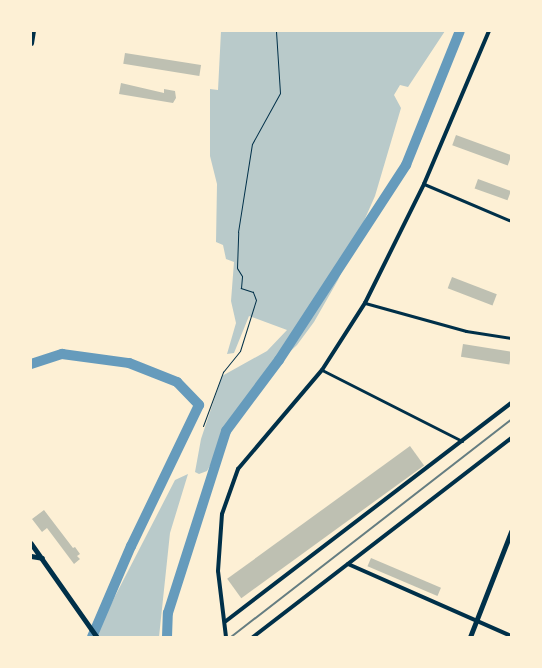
<!DOCTYPE html>
<style>
body{margin:0}
#map{position:relative;width:542px;height:668px;overflow:hidden;background:#fdf0d5;font-family:Cabin,sans-serif}
div>[style]{position:absolute}
.green>*{inset:0;background:#b9caca}
.river>*{height:10px;margin:-5px;padding:0 5px;transform-origin:5px;border-radius:5px;background:#669bbc}
.building>*{inset:0;background:#bec0b2;transform-origin:0 0}
.path>*{height:1px;margin:-0.5px;padding:0 0.5px;transform-origin:0.5px;border-radius:0.5px;background:#003049}
.minor>*{height:3px;margin:-1.5px;padding:0 1.5px;transform-origin:1.5px;border-radius:1.5px;background:#003049}
.tertiary>*{height:4px;margin:-2px;padding:0 2px;transform-origin:2px;border-radius:2px;background:#003049}
.secondary>*{height:4.5px;margin:-2.25px;padding:0 2.25px;transform-origin:2.25px;border-radius:2.25px;background:#003049}
.trunk>*{height:5px;margin:-2.5px;padding:0 2.5px;transform-origin:2.5px;border-radius:2.5px;background:#003049}
.rail>*{height:2px;margin:-1px;padding:0 1px;transform-origin:1px;border-radius:1px;background:#657d81}
span{translate:-50% -50%;white-space:nowrap;text-align:center;line-height:1.15;-webkit-text-stroke:4px #fdf0d5;paint-order:stroke}
.frame{position:absolute;inset:0;border:32px solid #fdf0d5;pointer-events:none}
</style>
<div id="map">
<div class="green">
<div style="clip-path:polygon(221px 31px,445px 31px,408px 87px,400px 85px,394px 95px,401px 108px,375px 196px,338px 280px,314px 322px,297px 345px,254px 386px,207px 471px,199px 474px,195px 472px,201px 439px,222px 376px,267px 351px,287px 330px,249px 316px,234px 353px,227px 354px,236px 323px,231px 301px,234px 262px,226px 259px,223px 245px,216px 242px,217px 184px,210px 156px,210px 89px,218px 90px)"></div>
<div style="clip-path:polygon(188px 474px,170px 533px,159px 637px,94px 637px,175px 480px)"></div>
</div>
<div class="river">
<div style="left:31px;top:364px;width:33px;rotate:-18deg"></div>
<div style="left:62px;top:354px;width:68px;rotate:7.7deg"></div>
<div style="left:129px;top:363px;width:52px;rotate:21.6deg"></div>
<div style="left:177px;top:382px;width:32px;rotate:46deg"></div>
<div style="left:199px;top:405px;width:157px;rotate:115.7deg"></div>
<div style="left:131px;top:546px;width:99px;rotate:113.2deg"></div>
<div style="left:167px;top:637px;width:24px;rotate:-88deg"></div>
<div style="left:168px;top:613px;width:191px;rotate:-72.3deg"></div>
<div style="left:226px;top:431px;width:89px;rotate:-53.3deg"></div>
<div style="left:279px;top:360px;width:233px;rotate:-56.9deg"></div>
<div style="left:406px;top:165px;width:144px;rotate:-68.1deg"></div>
</div>
<div class="building">
<div style="left:125px;top:53px;width:77px;height:11px;rotate:9deg"></div>
<div style="clip-path:polygon(121px 83px,164px 93px,164px 89px,175px 91px,176px 98px,173px 103px,119px 94px)"></div>
<div style="left:456px;top:135px;width:59px;height:11px;rotate:20deg"></div>
<div style="left:478px;top:179px;width:35px;height:10px;rotate:20deg"></div>
<div style="left:452px;top:277px;width:48px;height:12px;rotate:21deg"></div>
<div style="left:463px;top:344px;width:49px;height:13px;rotate:9deg"></div>
<div style="left:410px;top:446px;width:24px;height:226px;rotate:54deg"></div>
<div style="clip-path:polygon(44px 510px,73px 548px,75px 547px,80px 554px,77px 556px,80px 559px,74px 564px,47px 528px,42px 532px,32px 519px)"></div>
<div style="left:371px;top:558px;width:76px;height:9px;rotate:23deg"></div>
</div>
<div class="path">
<div style="left:203px;top:426px;width:58px;rotate:-69.7deg"></div>
<div style="left:223px;top:372px;width:27px;rotate:-51deg"></div>
<div style="left:240px;top:351px;width:53px;rotate:-72.6deg"></div>
<div style="left:256px;top:300px;width:9px;rotate:-111deg"></div>
<div style="left:253px;top:292px;width:13px;rotate:-162deg"></div>
<div style="left:241px;top:288px;width:12px;rotate:-85deg"></div>
<div style="left:242px;top:276px;width:9px;rotate:-122deg"></div>
<div style="left:237px;top:268px;width:36px;rotate:-88deg"></div>
<div style="left:238px;top:232px;width:89px;rotate:-81deg"></div>
<div style="left:252px;top:144px;width:58px;rotate:-61.2deg"></div>
<div style="left:280px;top:93px;width:62px;rotate:-93.7deg"></div>
</div>
<div class="minor">
<div style="left:424px;top:184px;width:95px;rotate:23deg"></div>
<div style="left:365px;top:303px;width:105px;rotate:15.5deg"></div>
<div style="left:466px;top:331px;width:46px;rotate:8.8deg"></div>
<div style="left:322px;top:370px;width:157px;rotate:26.9deg"></div>
</div>
<div class="tertiary">
<div style="left:348px;top:564px;width:178px;rotate:23.8deg"></div>
<div style="left:226px;top:621px;width:359px;rotate:-37.4deg"></div>
<div style="left:226px;top:637px;width:66px;rotate:-96.9deg"></div>
<div style="left:218px;top:571px;width:57px;rotate:-86deg"></div>
<div style="left:222px;top:514px;width:48px;rotate:-70.4deg"></div>
<div style="left:238px;top:469px;width:130px;rotate:-49.7deg"></div>
<div style="left:322px;top:370px;width:80px;rotate:-57.3deg"></div>
<div style="left:365px;top:303px;width:133px;rotate:-63.6deg"></div>
<div style="left:424px;top:184px;width:166px;rotate:-67deg"></div>
<div style="left:253px;top:637px;width:326px;rotate:-37.6deg"></div>
</div>
<div class="secondary">
<div style="left:31px;top:543px;width:115px;rotate:54.9deg"></div>
<div style="left:470px;top:637px;width:113px;rotate:-68.7deg"></div>
</div>
<div class="trunk">
<div style="left:31px;top:43px;width:12px;rotate:-81deg"></div>
<div style="left:31px;top:556px;width:11px;rotate:10deg"></div>
</div>
<div class="rail">
<div style="left:231px;top:637px;width:354px;rotate:-37.8deg"></div>
</div>
<div class="frame"></div>
</div>
